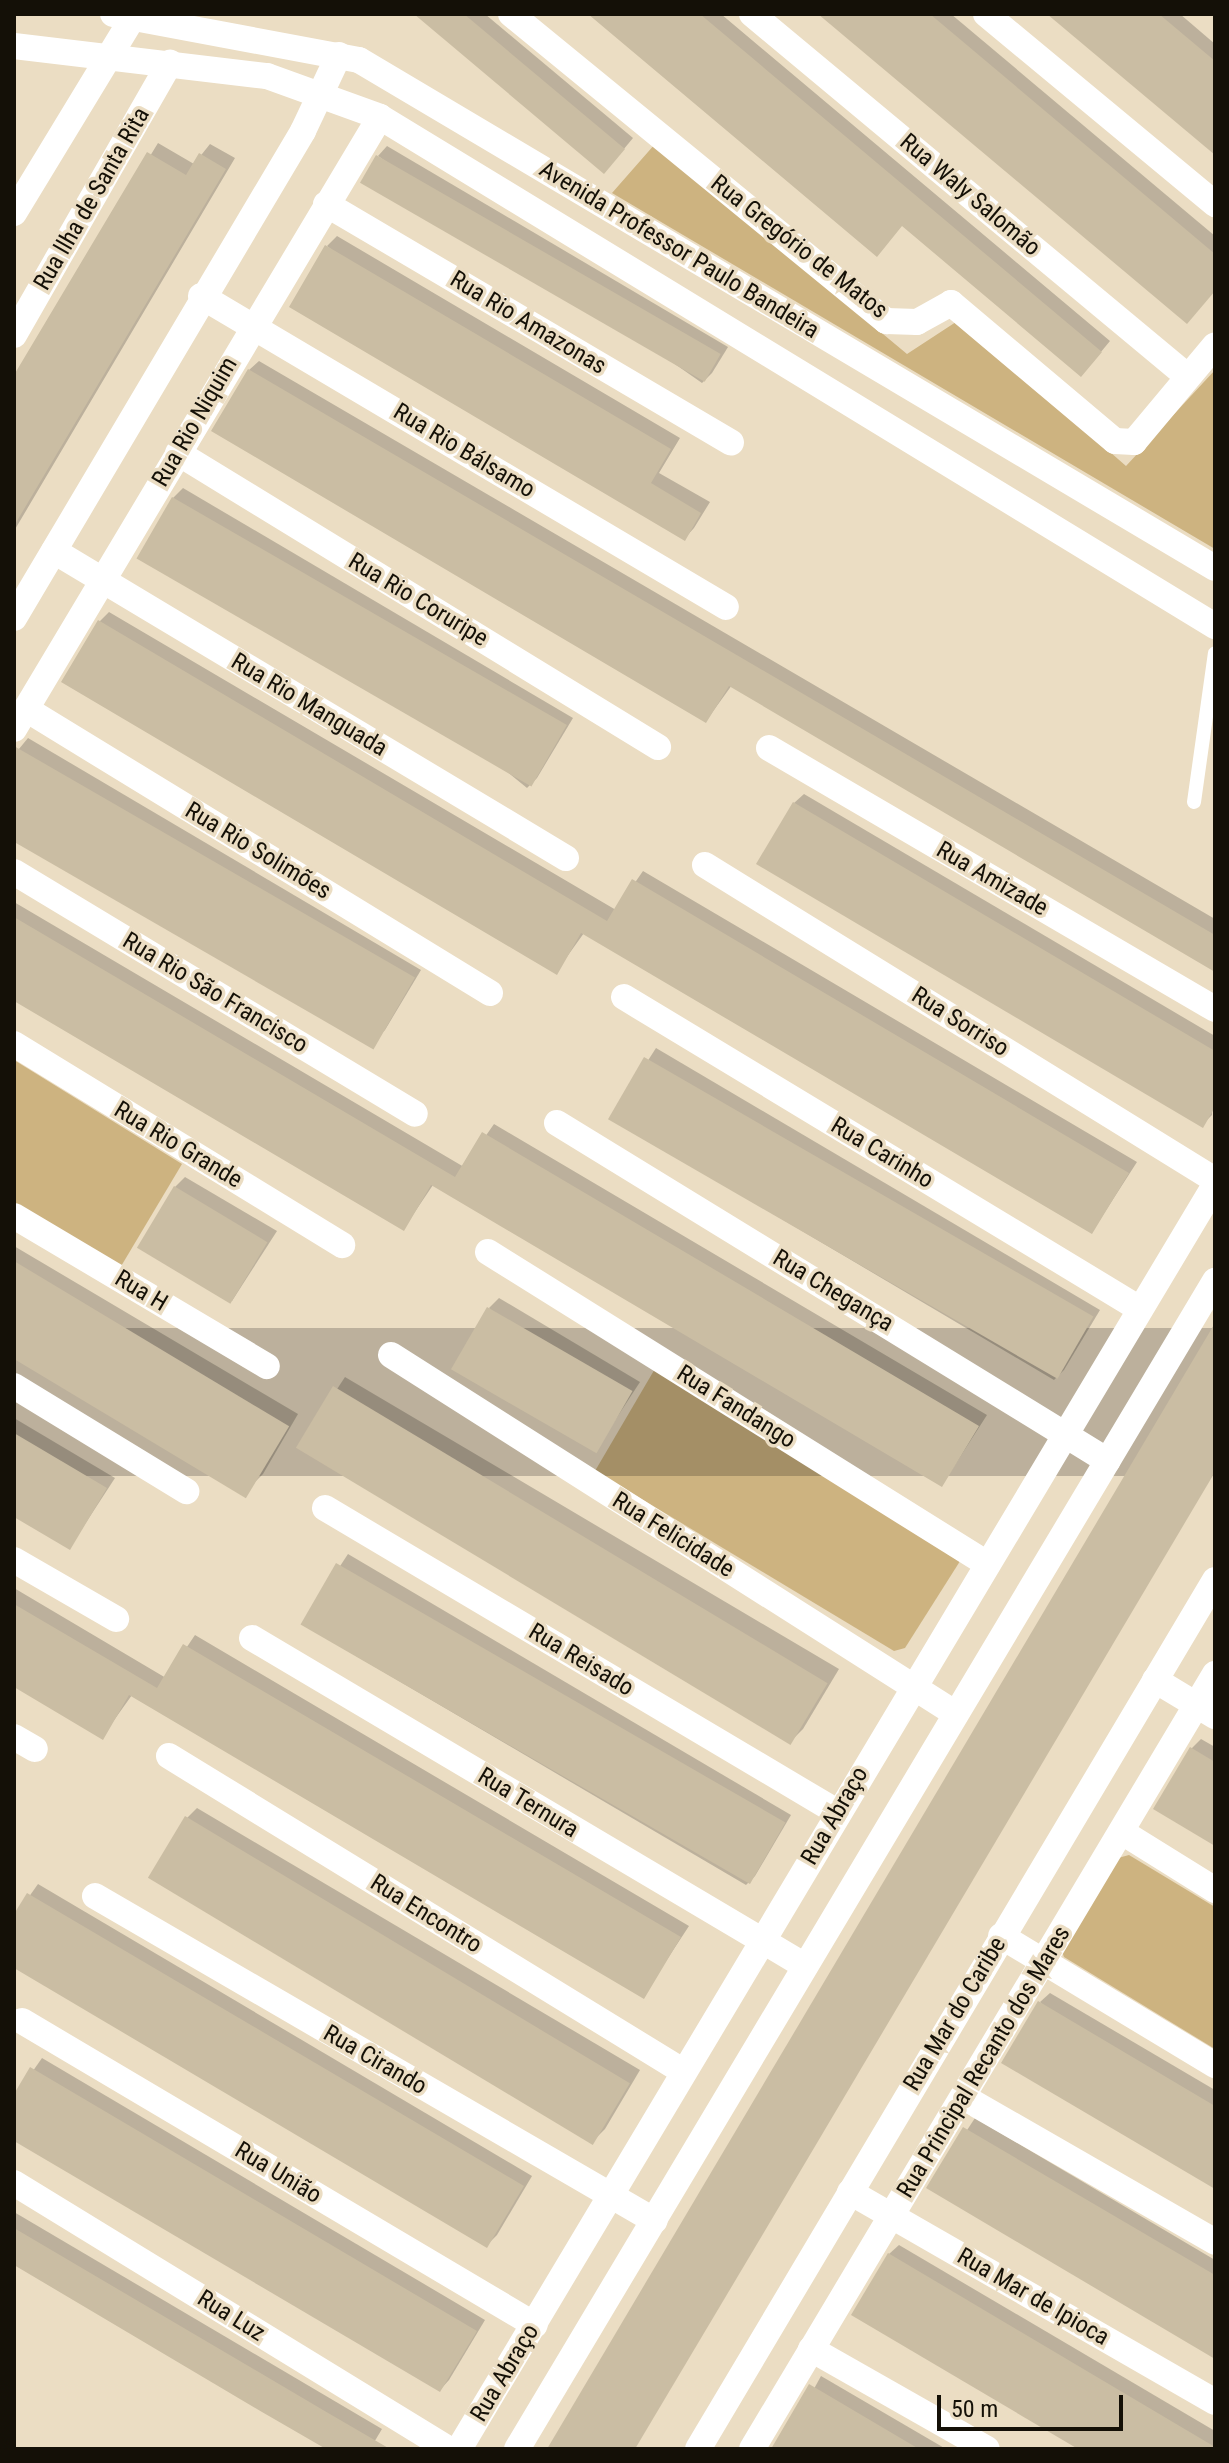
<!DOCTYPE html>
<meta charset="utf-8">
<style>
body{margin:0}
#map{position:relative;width:1229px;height:2463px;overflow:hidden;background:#ebddc3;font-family:"Roboto Condensed",sans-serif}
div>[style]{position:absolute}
.green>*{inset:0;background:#cdb380}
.shadow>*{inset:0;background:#0003;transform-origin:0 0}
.building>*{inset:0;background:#cabda3;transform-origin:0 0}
.lane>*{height:14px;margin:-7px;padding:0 7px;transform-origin:7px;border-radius:7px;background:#fff}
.street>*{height:26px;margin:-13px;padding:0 13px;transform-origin:13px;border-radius:13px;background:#fff}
span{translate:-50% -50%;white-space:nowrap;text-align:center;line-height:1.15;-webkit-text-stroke:7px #ebddc3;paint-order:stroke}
.street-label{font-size:24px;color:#141007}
.frame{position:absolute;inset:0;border:16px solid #141007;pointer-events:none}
.scale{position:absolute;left:937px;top:2395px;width:186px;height:36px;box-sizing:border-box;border:4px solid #141007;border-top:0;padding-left:10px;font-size:24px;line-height:28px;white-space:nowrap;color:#141007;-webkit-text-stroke:6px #ebddc3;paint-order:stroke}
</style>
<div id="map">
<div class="green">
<div style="clip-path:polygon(655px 144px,907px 354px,959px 320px,1126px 466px,1215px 370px,1215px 549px,612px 193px)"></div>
<div style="clip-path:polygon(14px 1060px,182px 1164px,120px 1268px,14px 1203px)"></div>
<div style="clip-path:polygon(656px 1367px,962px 1558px,905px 1648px,894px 1651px,595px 1471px)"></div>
<div style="clip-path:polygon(1129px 1855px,1215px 1907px,1215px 2049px,1064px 1957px,1061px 1949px,1118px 1858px)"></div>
</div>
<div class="shadow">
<div style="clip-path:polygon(417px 14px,485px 14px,633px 138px,614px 161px)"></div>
<div style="clip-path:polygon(591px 14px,721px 14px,1110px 341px,1091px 364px,903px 224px)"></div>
<div style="clip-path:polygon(821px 14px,951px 14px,1215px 236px,1215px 289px)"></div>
<div style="clip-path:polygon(1050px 14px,1180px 14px,1215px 44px,1215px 153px)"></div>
<div style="clip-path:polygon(158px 143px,194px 164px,210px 144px,235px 158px,14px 531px,14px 379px)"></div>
<div style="clip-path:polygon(387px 146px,728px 347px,712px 373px,702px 383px,378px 156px)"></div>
<div style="clip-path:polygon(337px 236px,680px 438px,659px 473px,710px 502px,694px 528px,685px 538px,327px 246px)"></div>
<div style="clip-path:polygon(259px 361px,1215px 919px,1215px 970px,732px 685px,706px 721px,249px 370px)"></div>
<div style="clip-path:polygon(183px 488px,573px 718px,537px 778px,527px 788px,173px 498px)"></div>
<div style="clip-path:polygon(109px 612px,616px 910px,643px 871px,1137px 1162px,1092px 1232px,584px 933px,556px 972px,99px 622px)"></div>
<div style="clip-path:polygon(28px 738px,421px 970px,385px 1030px,375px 1040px,14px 827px,14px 755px)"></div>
<div style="clip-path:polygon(804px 794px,1215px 1036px,1212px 1115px,1202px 1125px,794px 803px)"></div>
<div style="clip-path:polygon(14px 902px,464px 1167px,494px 1124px,987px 1415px,942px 1485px,433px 1185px,404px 1228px,14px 999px)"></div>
<div style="clip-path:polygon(656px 1048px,1100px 1310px,1064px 1370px,1054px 1380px,611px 1118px)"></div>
<div style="clip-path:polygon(185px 1177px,277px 1231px,232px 1301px,175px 1187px)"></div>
<div style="clip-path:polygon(14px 1246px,298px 1414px,263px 1474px,253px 1484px,14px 1343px)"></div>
<div style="clip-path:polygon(499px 1298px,640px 1382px,595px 1451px,489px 1308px)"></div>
<div style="left:1215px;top:1328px;width:148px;height:1303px;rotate:90deg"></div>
<div style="clip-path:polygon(345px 1377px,839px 1669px,803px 1729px,793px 1739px,299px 1447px)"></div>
<div style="clip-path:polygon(14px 1418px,115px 1478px,70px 1547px,14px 1515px)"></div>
<div style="clip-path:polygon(348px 1554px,791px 1815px,755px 1876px,746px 1885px,302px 1624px)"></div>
<div style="clip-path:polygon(14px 1588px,166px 1678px,195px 1635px,689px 1926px,643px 1996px,132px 1695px,102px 1737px,14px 1685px)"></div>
<div style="clip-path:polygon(1201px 1739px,1215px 1747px,1215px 1843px,1191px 1749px)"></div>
<div style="clip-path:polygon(197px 1808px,640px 2070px,605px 2129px,595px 2139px,187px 1818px)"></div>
<div style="clip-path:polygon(38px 1884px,532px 2176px,497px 2235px,487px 2245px,14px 1966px,14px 1918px)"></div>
<div style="clip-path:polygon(1050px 1993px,1215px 2090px,1215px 2187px,1040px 2002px)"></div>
<div style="clip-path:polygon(42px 2058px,485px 2320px,449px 2380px,440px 2390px,14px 2139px,14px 2098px)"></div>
<div style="clip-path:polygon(975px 2118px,1215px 2260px,1215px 2356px,929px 2188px)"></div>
<div style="clip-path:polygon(14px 2212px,382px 2429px,370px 2449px,330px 2449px,14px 2263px)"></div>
<div style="clip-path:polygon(899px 2245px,1215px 2431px,1215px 2449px,1082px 2449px,889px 2254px)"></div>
<div style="clip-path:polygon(821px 2376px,946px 2449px,781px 2449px)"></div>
</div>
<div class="building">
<div style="clip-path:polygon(414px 14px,464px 14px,625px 149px,604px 174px)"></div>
<div style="clip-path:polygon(588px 14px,700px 14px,1102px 352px,1081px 377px,902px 226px,877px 257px)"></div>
<div style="clip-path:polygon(818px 14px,930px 14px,1215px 254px,1215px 291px,1187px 324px)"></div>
<div style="clip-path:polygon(1047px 14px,1159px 14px,1215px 61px,1215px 155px)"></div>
<div style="clip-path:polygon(147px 152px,186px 175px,199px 153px,226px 169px,14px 526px,14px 375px)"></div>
<div style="left:376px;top:155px;width:398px;height:32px;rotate:30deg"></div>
<div style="clip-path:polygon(325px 245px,671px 449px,651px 483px,701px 513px,685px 541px,289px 307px)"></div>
<div style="clip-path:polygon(248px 369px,1215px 935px,1215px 972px,729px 686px,706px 723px,211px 431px)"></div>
<div style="left:172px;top:497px;width:456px;height:71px;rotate:30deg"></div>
<div style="clip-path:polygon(98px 620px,607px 921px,632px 879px,1129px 1173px,1092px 1234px,581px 933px,557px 975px,61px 682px)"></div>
<div style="left:14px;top:746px;width:463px;height:83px;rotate:30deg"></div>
<div style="clip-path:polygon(793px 802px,1215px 1051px,1215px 1107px,1203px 1128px,756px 864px)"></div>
<div style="clip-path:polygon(14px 917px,455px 1177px,482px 1132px,979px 1426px,942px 1487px,431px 1185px,404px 1231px,14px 1001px)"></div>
<div style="left:644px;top:1057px;width:519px;height:72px;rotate:30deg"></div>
<div style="left:174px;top:1186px;width:109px;height:72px;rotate:31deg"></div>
<div style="left:14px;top:1261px;width:321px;height:84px;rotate:31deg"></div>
<div style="left:487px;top:1307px;width:168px;height:72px;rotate:30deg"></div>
<div style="clip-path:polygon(1215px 1323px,1215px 1472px,763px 2234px,635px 2449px,547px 2449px)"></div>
<div style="left:333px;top:1386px;width:577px;height:72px;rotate:31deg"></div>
<div style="clip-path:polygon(14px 1433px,107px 1488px,70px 1550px,14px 1517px)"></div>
<div style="left:336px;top:1563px;width:519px;height:71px;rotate:30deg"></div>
<div style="clip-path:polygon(14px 1604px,157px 1688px,183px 1644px,681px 1937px,644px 1999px,129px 1695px,103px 1740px,14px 1687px)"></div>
<div style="clip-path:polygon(1190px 1747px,1215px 1762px,1215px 1846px,1153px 1809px)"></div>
<div style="left:185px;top:1816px;width:519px;height:72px;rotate:31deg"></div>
<div style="clip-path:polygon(27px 1893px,524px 2186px,487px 2248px,14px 1968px,14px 1914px)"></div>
<div style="clip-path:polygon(1038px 2001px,1215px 2106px,1215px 2189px,1001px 2063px)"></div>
<div style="clip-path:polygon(30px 2067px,477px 2331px,440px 2392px,14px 2141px,14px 2094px)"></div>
<div style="clip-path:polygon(963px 2127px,1215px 2275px,1215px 2359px,926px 2188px)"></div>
<div style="clip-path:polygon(14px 2228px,323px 2410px,390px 2449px,326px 2449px,262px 2412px,14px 2265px)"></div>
<div style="clip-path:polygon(888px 2253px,1215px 2447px,1215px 2449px,1078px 2449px,851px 2315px)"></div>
<div style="clip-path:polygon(809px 2384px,919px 2449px,771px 2449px)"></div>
</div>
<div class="lane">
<div style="left:1194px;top:802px;width:150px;rotate:-82deg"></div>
</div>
<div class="street">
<div style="left:113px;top:14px;width:250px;rotate:10.6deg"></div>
<div style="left:359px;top:60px;width:995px;rotate:30.69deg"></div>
<div style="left:511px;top:14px;width:485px;rotate:39.3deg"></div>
<div style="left:886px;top:321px;width:31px;rotate:2deg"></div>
<div style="left:917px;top:322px;width:39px;rotate:-29deg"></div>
<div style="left:951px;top:303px;width:214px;rotate:40.1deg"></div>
<div style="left:1115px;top:441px;width:19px;rotate:3deg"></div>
<div style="left:1134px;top:442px;width:126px;rotate:-50.1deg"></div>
<div style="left:752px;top:14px;width:567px;rotate:39.78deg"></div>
<div style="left:986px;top:14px;width:298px;rotate:39.7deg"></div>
<div style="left:14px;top:46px;width:255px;rotate:6.8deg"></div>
<div style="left:267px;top:76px;width:120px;rotate:19.9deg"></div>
<div style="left:380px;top:117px;width:978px;rotate:31.37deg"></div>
<div style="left:326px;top:204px;width:470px;rotate:30.5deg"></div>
<div style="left:14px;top:213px;width:229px;rotate:-58.7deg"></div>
<div style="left:201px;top:296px;width:610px;rotate:30.64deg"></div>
<div style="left:14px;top:335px;width:314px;rotate:-60.2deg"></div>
<div style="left:178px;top:453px;width:563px;rotate:31.49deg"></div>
<div style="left:54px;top:551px;width:597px;rotate:30.95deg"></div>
<div style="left:14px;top:618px;width:566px;rotate:-59.31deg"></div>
<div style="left:303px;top:131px;width:84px;rotate:-64.7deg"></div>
<div style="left:26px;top:709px;width:544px;rotate:31.47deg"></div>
<div style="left:14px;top:729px;width:713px;rotate:-59.12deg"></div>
<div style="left:769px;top:748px;width:517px;rotate:30.34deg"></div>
<div style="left:705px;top:865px;width:599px;rotate:31.7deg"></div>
<div style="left:14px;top:872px;width:468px;rotate:31.1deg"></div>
<div style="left:624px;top:997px;width:603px;rotate:31.16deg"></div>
<div style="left:14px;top:1044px;width:385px;rotate:31.5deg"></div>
<div style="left:557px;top:1123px;width:646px;rotate:31.53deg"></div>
<div style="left:14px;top:1216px;width:294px;rotate:30.7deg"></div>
<div style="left:488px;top:1252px;width:585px;rotate:32.01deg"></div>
<div style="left:391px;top:1355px;width:669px;rotate:32.43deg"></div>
<div style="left:14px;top:1386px;width:202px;rotate:31.4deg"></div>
<div style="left:325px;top:1508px;width:595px;rotate:30.7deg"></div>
<div style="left:14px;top:1560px;width:118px;rotate:30deg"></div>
<div style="left:252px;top:1638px;width:643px;rotate:30.67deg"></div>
<div style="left:1155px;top:1680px;width:70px;rotate:31deg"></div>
<div style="left:14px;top:1737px;width:24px;rotate:30deg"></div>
<div style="left:169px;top:1756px;width:604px;rotate:31.53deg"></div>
<div style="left:1122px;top:1832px;width:110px;rotate:31.9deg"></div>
<div style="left:95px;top:1896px;width:647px;rotate:30.13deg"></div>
<div style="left:1001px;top:1936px;width:250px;rotate:31.1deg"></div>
<div style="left:22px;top:2021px;width:596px;rotate:30.65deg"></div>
<div style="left:965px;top:2098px;width:289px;rotate:29.9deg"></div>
<div style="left:14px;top:2183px;width:509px;rotate:31.5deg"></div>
<div style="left:850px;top:2192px;width:421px;rotate:29.9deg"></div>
<div style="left:811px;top:2349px;width:202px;rotate:29.6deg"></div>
<div style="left:459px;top:2449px;width:1473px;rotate:-59.12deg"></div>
<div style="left:517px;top:2449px;width:1361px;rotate:-59.14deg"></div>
<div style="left:698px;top:2449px;width:1011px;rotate:-59.25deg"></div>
<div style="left:752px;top:2449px;width:903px;rotate:-59.15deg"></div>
</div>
<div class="street-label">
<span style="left:970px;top:195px;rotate:40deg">Rua Waly Salomão</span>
<span style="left:92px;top:199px;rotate:-60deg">Rua llha de Santa Rita</span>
<span style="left:799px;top:247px;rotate:38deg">Rua Gregório de Matos</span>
<span style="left:679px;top:250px;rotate:31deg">Avenida Professor Paulo Bandeira</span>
<span style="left:528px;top:323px;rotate:31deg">Rua Rio Amazonas</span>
<span style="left:195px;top:422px;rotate:-60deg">Rua Rio Niquim</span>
<span style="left:464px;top:451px;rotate:31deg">Rua Rio Bálsamo</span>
<span style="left:418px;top:600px;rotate:31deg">Rua Rio Coruripe</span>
<span style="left:309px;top:705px;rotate:31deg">Rua Rio Manguada</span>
<span style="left:258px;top:851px;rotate:31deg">Rua Rio Solimões</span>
<span style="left:992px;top:879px;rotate:30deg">Rua Amizade</span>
<span style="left:215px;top:993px;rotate:31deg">Rua Rio São Francisco</span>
<span style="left:960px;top:1022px;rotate:32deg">Rua Sorriso</span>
<span style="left:178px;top:1145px;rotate:31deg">Rua Rio Grande</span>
<span style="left:882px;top:1153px;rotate:31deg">Rua Carinho</span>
<span style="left:141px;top:1291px;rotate:31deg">Rua H</span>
<span style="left:833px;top:1291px;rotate:31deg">Rua Chegança</span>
<span style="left:736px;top:1407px;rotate:32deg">Rua Fandango</span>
<span style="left:673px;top:1535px;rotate:32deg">Rua Felicidade</span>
<span style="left:581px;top:1660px;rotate:31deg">Rua Reisado</span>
<span style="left:528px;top:1803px;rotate:31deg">Rua Ternura</span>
<span style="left:835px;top:1816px;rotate:-60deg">Rua Abraço</span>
<span style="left:426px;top:1914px;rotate:32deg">Rua Encontro</span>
<span style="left:955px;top:2014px;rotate:-59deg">Rua Mar do Caribe</span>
<span style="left:375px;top:2060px;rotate:30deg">Rua Cirando</span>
<span style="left:984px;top:2062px;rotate:-59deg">Rua Principal Recanto dos Mares</span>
<span style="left:278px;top:2173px;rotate:31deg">Rua União</span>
<span style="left:1033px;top:2297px;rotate:30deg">Rua Mar de Ipioca</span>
<span style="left:231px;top:2316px;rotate:32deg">Rua Luz</span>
<span style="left:505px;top:2373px;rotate:-59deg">Rua Abraço</span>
</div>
<div class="frame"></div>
<div class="scale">50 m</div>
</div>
